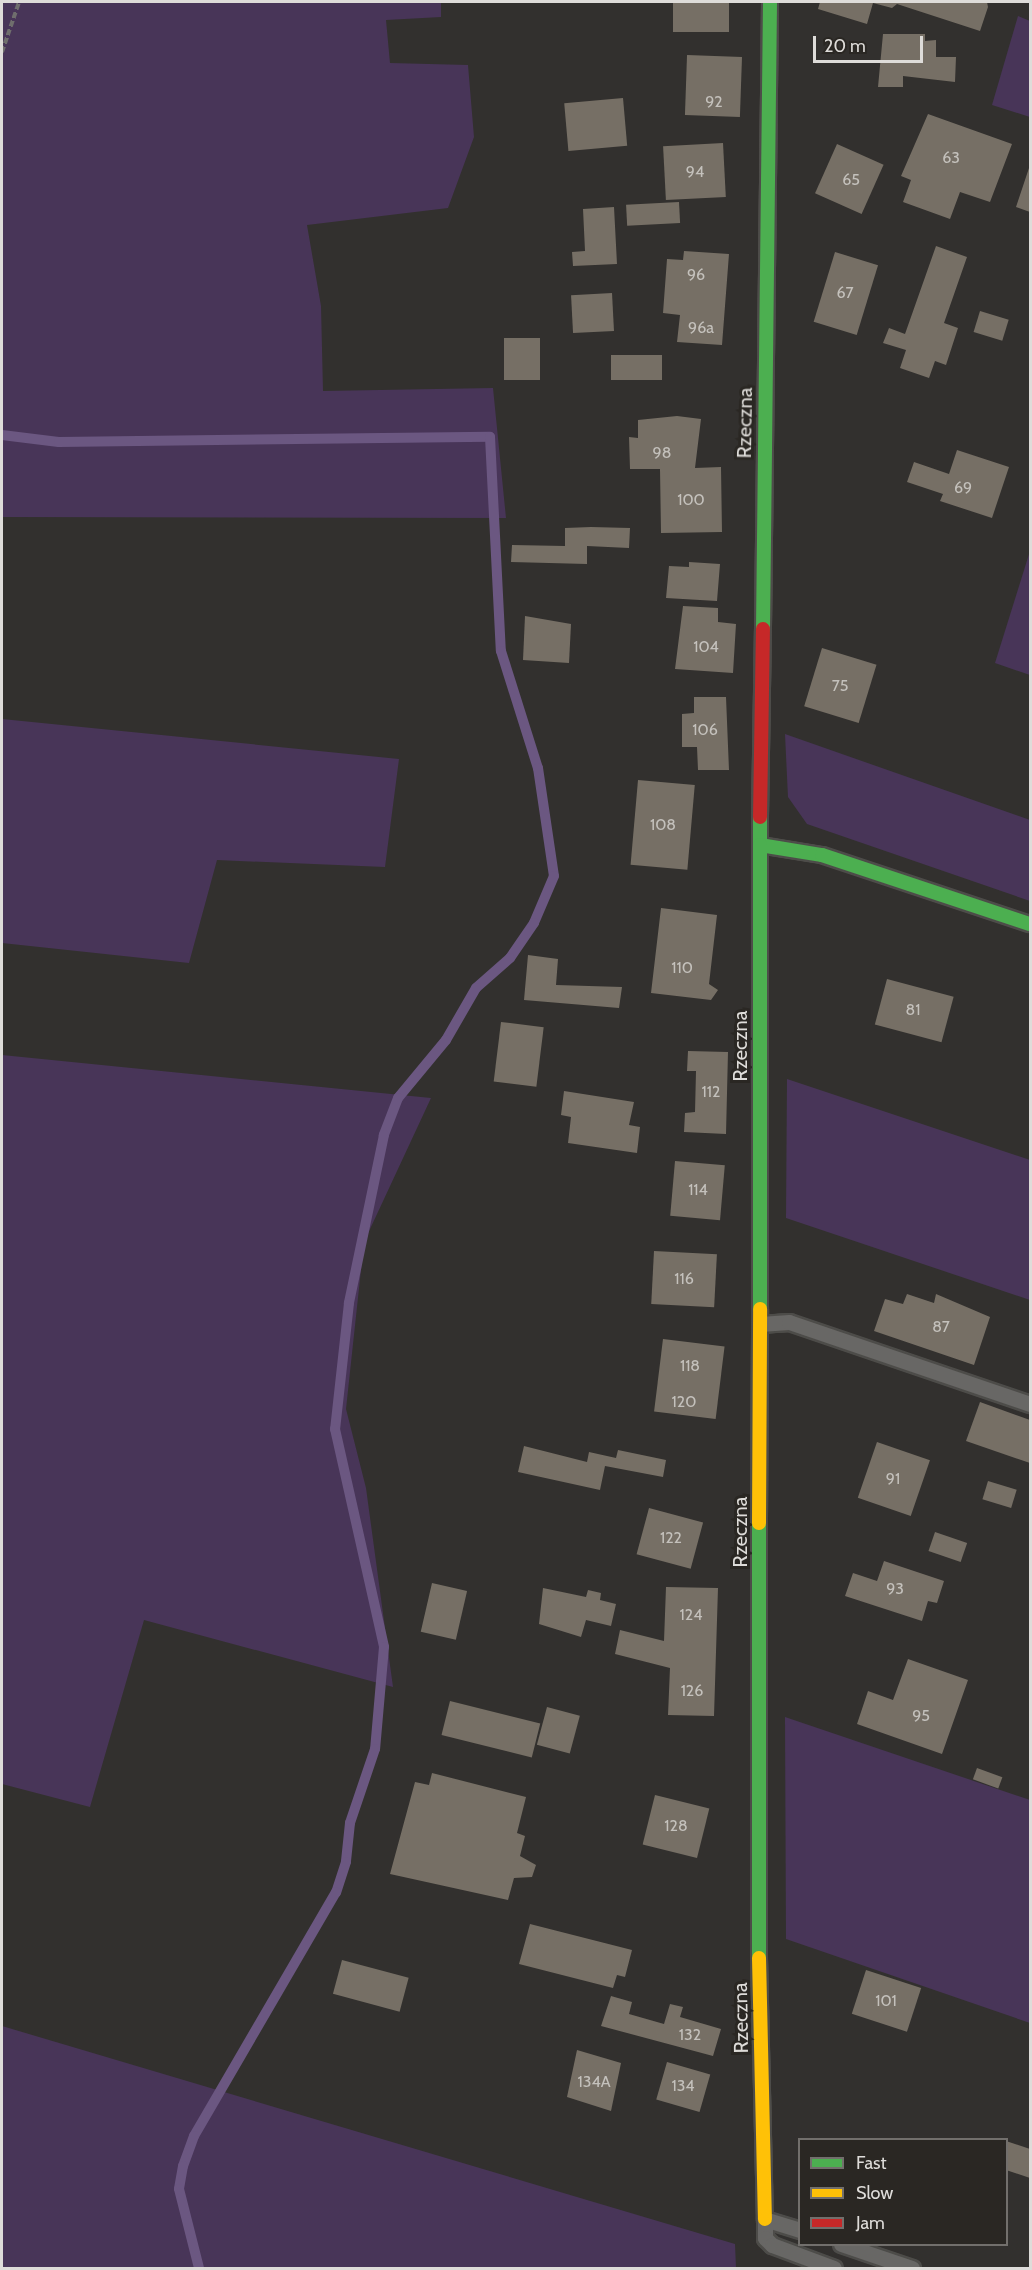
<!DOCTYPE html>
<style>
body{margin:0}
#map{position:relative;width:1032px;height:2270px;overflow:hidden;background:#32302e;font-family:Cabin,sans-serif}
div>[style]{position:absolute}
.green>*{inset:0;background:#483558}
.stream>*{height:10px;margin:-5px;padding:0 5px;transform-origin:5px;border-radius:5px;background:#6b5781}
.building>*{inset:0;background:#766f65;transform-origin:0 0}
.path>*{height:4px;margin-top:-2px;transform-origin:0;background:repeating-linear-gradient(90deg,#6f6e6d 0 6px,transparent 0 9px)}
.roads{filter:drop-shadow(2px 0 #4d4c49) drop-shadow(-2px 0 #4d4c49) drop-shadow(0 2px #4d4c49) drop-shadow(0 -2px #4d4c49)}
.lane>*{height:15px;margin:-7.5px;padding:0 7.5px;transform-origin:7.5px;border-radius:7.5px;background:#686765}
.fast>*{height:14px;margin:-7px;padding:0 7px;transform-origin:7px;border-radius:7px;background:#4caf50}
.slow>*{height:14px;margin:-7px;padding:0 7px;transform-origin:7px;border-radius:7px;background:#ffc107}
.jam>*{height:14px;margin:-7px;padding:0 7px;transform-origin:7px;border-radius:7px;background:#c62828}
span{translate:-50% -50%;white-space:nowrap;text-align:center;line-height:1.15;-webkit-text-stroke:6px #2a2723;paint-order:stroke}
.number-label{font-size:16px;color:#c4c1bc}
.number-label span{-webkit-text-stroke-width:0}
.street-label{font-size:20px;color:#dedcd9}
.frame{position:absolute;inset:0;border:3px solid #dedcd9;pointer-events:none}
.legend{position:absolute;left:798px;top:2138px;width:210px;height:108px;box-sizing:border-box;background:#2a2723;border:2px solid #726f6c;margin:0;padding:8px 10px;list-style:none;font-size:18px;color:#dedcd9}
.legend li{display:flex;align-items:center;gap:12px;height:30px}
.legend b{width:30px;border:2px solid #726f6c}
.scale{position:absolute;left:813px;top:36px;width:110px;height:27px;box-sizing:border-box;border:3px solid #dedcd9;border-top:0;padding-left:8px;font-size:18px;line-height:21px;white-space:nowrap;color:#dedcd9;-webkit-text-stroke:4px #2a2723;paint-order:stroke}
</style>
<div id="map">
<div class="green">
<div style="clip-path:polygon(2px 2px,441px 2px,441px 17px,386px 20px,390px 63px,468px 65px,474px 137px,448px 208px,307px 225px,321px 306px,323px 391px,493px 388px,506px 518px,2px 517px)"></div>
<div style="clip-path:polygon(1018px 16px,1030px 21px,1030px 117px,992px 105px)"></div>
<div style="clip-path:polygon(1030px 551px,1030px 675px,995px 663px)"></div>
<div style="clip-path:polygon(2px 719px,399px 759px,385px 867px,217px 860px,189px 963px,2px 943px)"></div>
<div style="clip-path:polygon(785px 734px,1030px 820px,1030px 901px,807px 824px,788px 797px)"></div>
<div style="clip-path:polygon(2px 1055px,431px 1098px,364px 1242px,346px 1409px,366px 1488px,393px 1687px,144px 1620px,90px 1807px,2px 1784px)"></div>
<div style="clip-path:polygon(787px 1079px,1030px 1160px,1030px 1300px,786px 1218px)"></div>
<div style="clip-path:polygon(785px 1717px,1030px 1800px,1030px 2023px,786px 1939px)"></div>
<div style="clip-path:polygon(2px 2026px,735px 2244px,736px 2268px,2px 2268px)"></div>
</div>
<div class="stream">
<div style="left:2px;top:435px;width:57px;rotate:7deg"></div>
<div style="left:59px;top:442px;width:431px;rotate:-0.7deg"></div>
<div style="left:490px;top:437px;width:214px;rotate:87.1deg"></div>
<div style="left:501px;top:651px;width:123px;rotate:72.5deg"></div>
<div style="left:538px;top:768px;width:109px;rotate:81.6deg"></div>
<div style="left:554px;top:876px;width:51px;rotate:113.1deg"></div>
<div style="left:534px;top:923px;width:42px;rotate:124.4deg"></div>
<div style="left:510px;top:958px;width:45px;rotate:138.6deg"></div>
<div style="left:476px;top:988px;width:60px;rotate:120deg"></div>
<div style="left:446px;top:1040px;width:75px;rotate:129.6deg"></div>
<div style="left:398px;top:1098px;width:40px;rotate:111deg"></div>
<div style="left:384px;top:1135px;width:172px;rotate:101.8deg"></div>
<div style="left:349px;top:1303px;width:127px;rotate:96.3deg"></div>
<div style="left:335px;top:1429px;width:223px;rotate:77.3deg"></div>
<div style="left:384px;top:1647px;width:102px;rotate:95deg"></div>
<div style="left:375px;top:1749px;width:78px;rotate:108.7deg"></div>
<div style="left:350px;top:1823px;width:39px;rotate:96deg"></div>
<div style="left:346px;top:1862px;width:32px;rotate:108deg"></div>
<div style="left:336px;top:1892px;width:282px;rotate:120.2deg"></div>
<div style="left:194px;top:2136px;width:32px;rotate:110deg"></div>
<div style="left:183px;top:2166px;width:23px;rotate:100deg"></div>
<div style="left:179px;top:2189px;width:81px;rotate:75.8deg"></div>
</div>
<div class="building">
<div style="left:673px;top:2px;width:56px;height:30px"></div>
<div style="clip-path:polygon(820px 2px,987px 2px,988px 7px,980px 31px,897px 4px,892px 8px,873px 3px,867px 24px,818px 9px)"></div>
<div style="clip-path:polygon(883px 34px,925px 34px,925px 41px,936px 40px,936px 57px,956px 57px,955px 82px,903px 76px,903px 87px,878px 87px)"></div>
<div style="left:742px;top:57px;width:60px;height:55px;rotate:92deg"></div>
<div style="left:623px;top:98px;width:48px;height:59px;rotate:85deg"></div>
<div style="clip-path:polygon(928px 114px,1012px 144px,990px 202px,960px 192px,950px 219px,903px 202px,911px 180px,901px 176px)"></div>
<div style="left:723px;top:143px;width:54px;height:60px;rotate:87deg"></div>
<div style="left:837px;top:144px;width:51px;height:54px;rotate:24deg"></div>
<div style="clip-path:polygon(1030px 165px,1030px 212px,1016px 207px)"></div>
<div style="left:679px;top:202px;width:21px;height:53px;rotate:87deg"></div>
<div style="clip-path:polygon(614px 207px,617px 264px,573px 266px,572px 252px,585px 251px,583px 209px)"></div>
<div style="clip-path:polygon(936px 246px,967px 257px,944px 323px,958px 328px,946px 365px,935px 361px,929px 378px,900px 368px,906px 350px,883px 343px,889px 328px,905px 334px)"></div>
<div style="clip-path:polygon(684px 251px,729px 254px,722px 345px,677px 342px,680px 315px,663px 313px,667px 259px,683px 260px)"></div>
<div style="left:835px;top:252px;width:45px;height:73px;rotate:17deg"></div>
<div style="left:612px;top:293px;width:38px;height:41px;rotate:87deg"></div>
<div style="left:980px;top:311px;width:30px;height:22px;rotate:17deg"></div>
<div style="left:504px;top:338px;width:36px;height:42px"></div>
<div style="left:611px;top:355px;width:51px;height:25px"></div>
<div style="clip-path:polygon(677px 416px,701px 419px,695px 468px,721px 467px,722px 532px,661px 533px,660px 469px,630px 469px,629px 437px,638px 438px,638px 420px)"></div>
<div style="clip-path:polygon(957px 450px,1009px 467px,992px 518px,940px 501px,943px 494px,907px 482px,914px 462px,949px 474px)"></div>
<div style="clip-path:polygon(591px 527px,630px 528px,629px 548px,587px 546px,587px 564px,511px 562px,512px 545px,565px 546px,565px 528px)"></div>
<div style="clip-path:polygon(689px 562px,720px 564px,717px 601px,666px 598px,669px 566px,689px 567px)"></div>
<div style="clip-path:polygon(683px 606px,718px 608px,718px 622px,736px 624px,733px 673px,675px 669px)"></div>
<div style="clip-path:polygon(525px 616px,571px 624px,569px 663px,523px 660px)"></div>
<div style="left:822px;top:648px;width:57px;height:61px;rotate:17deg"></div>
<div style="clip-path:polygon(694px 697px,726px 697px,729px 770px,698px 770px,697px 747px,682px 747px,682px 714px,694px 713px)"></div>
<div style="left:638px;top:780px;width:57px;height:85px;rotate:5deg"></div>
<div style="clip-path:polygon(661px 908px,717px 915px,709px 984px,718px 990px,711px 1000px,651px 993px)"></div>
<div style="clip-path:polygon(528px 955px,558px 959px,556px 985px,622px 987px,619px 1008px,524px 1000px)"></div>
<div style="left:887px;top:979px;width:69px;height:47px;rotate:15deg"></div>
<div style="left:501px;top:1022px;width:43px;height:60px;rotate:7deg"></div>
<div style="clip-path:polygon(688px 1051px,728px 1052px,726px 1134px,684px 1132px,685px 1113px,695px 1112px,696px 1071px,687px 1071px)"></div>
<div style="clip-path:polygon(564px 1091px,634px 1102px,629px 1125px,640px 1127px,637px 1153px,568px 1143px,571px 1117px,561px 1115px)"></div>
<div style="left:675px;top:1161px;width:50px;height:55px;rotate:5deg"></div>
<div style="left:654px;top:1251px;width:63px;height:53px;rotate:3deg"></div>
<div style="clip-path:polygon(907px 1294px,934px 1303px,936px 1294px,990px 1317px,974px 1365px,874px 1331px,885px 1299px,903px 1304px)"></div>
<div style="left:663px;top:1339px;width:62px;height:73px;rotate:7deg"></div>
<div style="clip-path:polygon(980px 1402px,1030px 1420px,1030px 1463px,966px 1441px)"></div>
<div style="left:877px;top:1442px;width:56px;height:59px;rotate:19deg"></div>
<div style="clip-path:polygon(524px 1446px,587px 1462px,589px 1452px,616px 1458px,618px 1450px,666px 1460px,663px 1477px,605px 1466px,600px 1490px,518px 1472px)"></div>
<div style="left:988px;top:1481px;width:30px;height:19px;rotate:17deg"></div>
<div style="left:649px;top:1508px;width:56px;height:48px;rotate:15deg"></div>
<div style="left:935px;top:1532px;width:34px;height:20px;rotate:19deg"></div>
<div style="clip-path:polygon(884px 1561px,944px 1581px,937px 1603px,928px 1601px,922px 1621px,845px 1596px,853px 1573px,877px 1581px)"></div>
<div style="left:432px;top:1583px;width:36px;height:50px;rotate:13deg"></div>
<div style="clip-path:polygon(666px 1587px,718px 1588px,714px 1716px,668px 1715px,670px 1668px,615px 1654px,620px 1630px,664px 1641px)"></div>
<div style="clip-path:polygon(543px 1588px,586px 1597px,588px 1590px,601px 1593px,600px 1600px,616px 1604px,611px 1626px,586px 1620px,581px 1637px,539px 1624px)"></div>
<div style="clip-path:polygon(908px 1659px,968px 1680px,942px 1754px,857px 1724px,868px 1691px,893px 1700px)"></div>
<div style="left:450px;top:1701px;width:93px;height:35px;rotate:14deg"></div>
<div style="left:547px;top:1707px;width:34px;height:39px;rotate:15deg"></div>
<div style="left:977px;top:1768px;width:27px;height:12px;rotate:20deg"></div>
<div style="clip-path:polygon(432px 1773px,526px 1797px,517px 1833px,525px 1836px,520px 1856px,536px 1865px,532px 1877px,514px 1878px,508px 1900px,390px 1874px,415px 1782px,429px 1785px)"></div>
<div style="left:655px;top:1795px;width:56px;height:51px;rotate:14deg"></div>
<div style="clip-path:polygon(530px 1924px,632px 1950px,625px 1977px,617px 1975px,613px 1988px,519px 1964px)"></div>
<div style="left:342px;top:1960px;width:69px;height:35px;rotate:15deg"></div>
<div style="left:866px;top:1970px;width:58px;height:46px;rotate:18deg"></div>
<div style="clip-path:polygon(611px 1996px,632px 2002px,629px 2014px,664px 2024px,670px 2004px,683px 2007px,680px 2017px,721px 2029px,713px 2056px,601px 2026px)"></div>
<div style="clip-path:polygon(577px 2050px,621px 2063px,611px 2111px,567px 2097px)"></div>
<div style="left:667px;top:2062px;width:45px;height:39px;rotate:16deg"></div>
<div style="clip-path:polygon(1006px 2141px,1030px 2149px,1030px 2178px,1006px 2170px)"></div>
</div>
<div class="path">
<div style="left:2px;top:52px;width:53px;rotate:-71.2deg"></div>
</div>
<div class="roads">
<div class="lane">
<div style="left:760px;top:1324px;width:29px;rotate:-4deg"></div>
<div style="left:789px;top:1322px;width:255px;rotate:18.8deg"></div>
<div style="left:800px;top:2230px;width:37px;rotate:-163deg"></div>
<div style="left:765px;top:2219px;width:19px;rotate:90deg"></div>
<div style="left:765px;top:2238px;width:10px;rotate:45deg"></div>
<div style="left:772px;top:2245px;width:66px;rotate:20.4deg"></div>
<div style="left:841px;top:2244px;width:75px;rotate:18.7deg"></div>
</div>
<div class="fast">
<div style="left:763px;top:629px;width:627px;rotate:-89.36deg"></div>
<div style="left:760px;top:817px;width:28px;rotate:90deg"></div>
<div style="left:760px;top:845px;width:63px;rotate:9.2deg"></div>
<div style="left:822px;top:855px;width:219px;rotate:18.4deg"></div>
<div style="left:760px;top:1309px;width:464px;rotate:-90deg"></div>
<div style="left:759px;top:1958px;width:435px;rotate:-90deg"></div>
</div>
<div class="slow">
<div style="left:759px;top:1523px;width:214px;rotate:-89.7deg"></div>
<div style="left:759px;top:1958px;width:261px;rotate:88.7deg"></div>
</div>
<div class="jam">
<div style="left:760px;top:817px;width:188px;rotate:-89.1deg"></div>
</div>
</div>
<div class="number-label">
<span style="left:714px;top:102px">92</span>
<span style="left:951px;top:158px">63</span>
<span style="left:695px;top:172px">94</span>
<span style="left:851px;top:180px">65</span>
<span style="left:696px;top:275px">96</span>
<span style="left:845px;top:293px">67</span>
<span style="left:701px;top:328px">96a</span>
<span style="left:662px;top:453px">98</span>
<span style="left:963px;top:488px">69</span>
<span style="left:691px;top:500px">100</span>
<span style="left:706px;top:647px">104</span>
<span style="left:840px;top:686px">75</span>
<span style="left:705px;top:730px">106</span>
<span style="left:663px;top:825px">108</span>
<span style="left:682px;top:968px">110</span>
<span style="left:913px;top:1010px">81</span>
<span style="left:711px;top:1092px">112</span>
<span style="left:698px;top:1190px">114</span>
<span style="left:684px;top:1279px">116</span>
<span style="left:941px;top:1327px">87</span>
<span style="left:690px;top:1366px">118</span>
<span style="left:684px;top:1402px">120</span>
<span style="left:893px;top:1479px">91</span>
<span style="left:671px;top:1538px">122</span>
<span style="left:895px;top:1589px">93</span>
<span style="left:691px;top:1615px">124</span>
<span style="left:692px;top:1691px">126</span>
<span style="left:921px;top:1716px">95</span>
<span style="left:676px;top:1826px">128</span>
<span style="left:886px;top:2001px">101</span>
<span style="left:690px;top:2035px">132</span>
<span style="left:594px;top:2082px">134A</span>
<span style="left:683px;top:2086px">134</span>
</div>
<div class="street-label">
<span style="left:745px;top:423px;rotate:-89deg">Rzeczna</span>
<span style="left:740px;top:1046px;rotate:-90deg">Rzeczna</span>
<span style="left:740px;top:1532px;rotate:-90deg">Rzeczna</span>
<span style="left:741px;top:2018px;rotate:-91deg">Rzeczna</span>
</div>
<div class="frame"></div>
<ul class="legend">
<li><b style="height:8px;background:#4caf50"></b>Fast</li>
<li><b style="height:8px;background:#ffc107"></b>Slow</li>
<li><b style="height:8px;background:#c62828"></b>Jam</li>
</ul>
<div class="scale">20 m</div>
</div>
